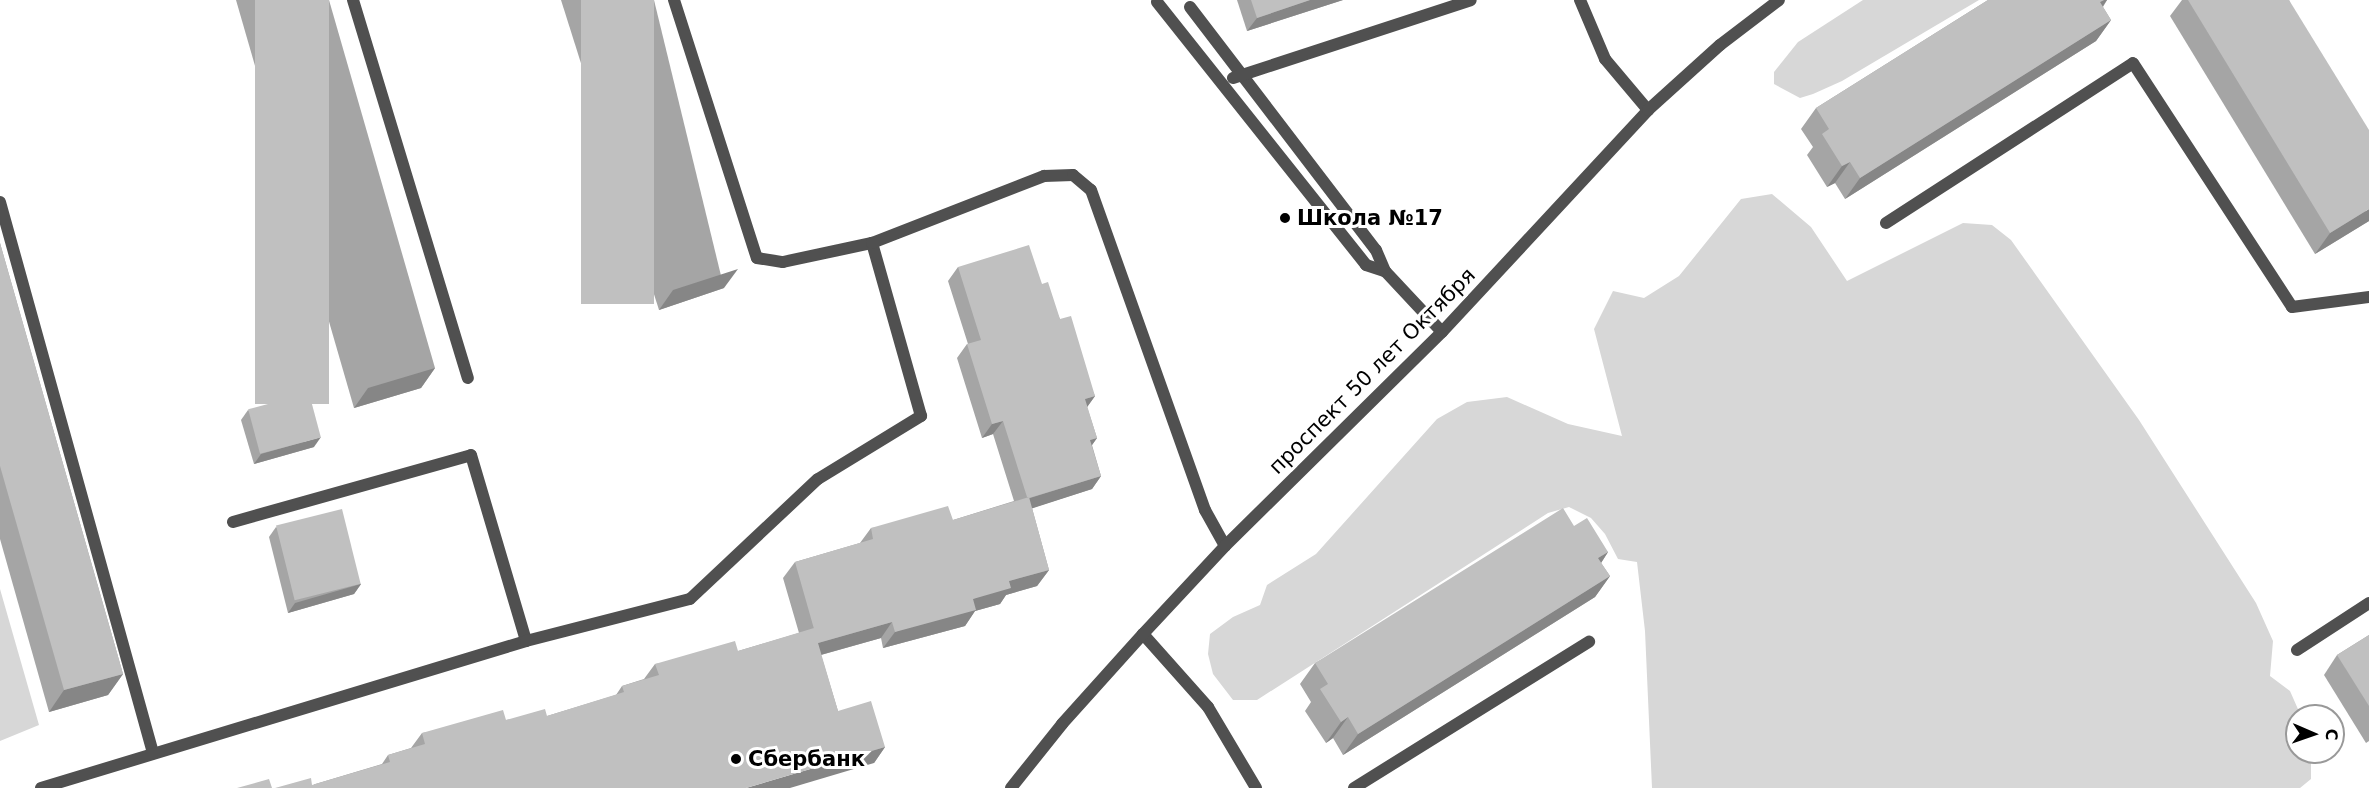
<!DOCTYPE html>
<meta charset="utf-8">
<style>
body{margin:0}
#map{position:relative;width:2369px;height:788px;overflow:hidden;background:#fff;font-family:"DejaVu Sans",sans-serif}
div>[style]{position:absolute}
.green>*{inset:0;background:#d7d7d7}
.service>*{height:12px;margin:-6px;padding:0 6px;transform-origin:6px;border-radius:6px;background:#505050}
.tertiary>*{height:12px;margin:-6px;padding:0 6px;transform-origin:6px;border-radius:6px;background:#505050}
.wall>*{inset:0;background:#a5a5a5}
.shaded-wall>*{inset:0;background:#868686}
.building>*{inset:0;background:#c0c0c0;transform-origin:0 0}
.dots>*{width:16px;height:16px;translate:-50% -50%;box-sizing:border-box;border:3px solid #fff;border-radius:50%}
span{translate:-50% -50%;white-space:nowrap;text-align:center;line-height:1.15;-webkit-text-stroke:6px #fff;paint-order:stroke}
.poi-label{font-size:21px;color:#000;font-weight:700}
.left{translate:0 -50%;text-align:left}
.street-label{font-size:21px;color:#000}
.north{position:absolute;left:2285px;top:704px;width:60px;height:60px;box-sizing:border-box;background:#fff;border:2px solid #999;border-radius:50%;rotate:92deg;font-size:16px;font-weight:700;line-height:24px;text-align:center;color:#000}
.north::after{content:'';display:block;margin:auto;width:21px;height:27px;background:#000;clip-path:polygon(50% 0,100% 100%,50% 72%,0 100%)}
</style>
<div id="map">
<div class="green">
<div style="clip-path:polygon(1863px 0,1979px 0,1842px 81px,1813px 94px,1800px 98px,1774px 84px,1774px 72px,1798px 42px)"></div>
<div style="clip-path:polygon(1772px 194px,1811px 227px,1847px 281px,1963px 223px,1992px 225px,2011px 240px,2139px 420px,2256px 603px,2273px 641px,2270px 676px,2290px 691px,2301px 716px,2297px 716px,2297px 752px,2311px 752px,2311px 779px,2300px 788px,1652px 788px,1645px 631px,1637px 562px,1618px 559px,1605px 534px,1591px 518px,1569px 507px,1548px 513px,1257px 700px,1233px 700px,1213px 674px,1208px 654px,1210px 634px,1233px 617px,1260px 605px,1267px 585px,1316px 554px,1437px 419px,1467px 402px,1507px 397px,1568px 424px,1622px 436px,1594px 329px,1613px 291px,1644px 298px,1679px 276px,1741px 199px)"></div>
<div style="clip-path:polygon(0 589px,39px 725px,0 741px)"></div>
</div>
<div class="service">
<div style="left:353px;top:0;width:395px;rotate:73.1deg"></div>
<div style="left:674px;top:0;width:271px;rotate:72.2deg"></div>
<div style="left:757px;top:258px;width:26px;rotate:9deg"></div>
<div style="left:783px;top:262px;width:91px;rotate:-12.1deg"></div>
<div style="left:1580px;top:0;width:64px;rotate:67deg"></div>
<div style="left:1605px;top:59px;width:67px;rotate:49.9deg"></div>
<div style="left:1157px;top:2px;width:336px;rotate:51.5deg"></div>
<div style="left:1366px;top:265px;width:20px;rotate:18deg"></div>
<div style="left:1385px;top:271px;width:83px;rotate:46.9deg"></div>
<div style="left:1190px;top:7px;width:306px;rotate:52.6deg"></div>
<div style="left:1376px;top:250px;width:23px;rotate:67deg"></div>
<div style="left:1233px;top:78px;width:250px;rotate:-18.1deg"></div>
<div style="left:0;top:202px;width:572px;rotate:74.48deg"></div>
<div style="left:1886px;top:223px;width:294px;rotate:-32.9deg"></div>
<div style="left:2133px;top:63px;width:291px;rotate:56.9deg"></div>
<div style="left:2292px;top:307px;width:78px;rotate:-7.4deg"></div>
<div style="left:233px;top:522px;width:247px;rotate:-15.7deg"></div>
<div style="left:471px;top:455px;width:194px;rotate:73.5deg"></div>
<div style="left:1143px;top:634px;width:98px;rotate:48.3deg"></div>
<div style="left:1208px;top:707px;width:94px;rotate:59.3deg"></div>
<div style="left:2297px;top:650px;width:86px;rotate:-33.1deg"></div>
<div style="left:41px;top:788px;width:507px;rotate:-16.86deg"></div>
<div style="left:526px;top:641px;width:169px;rotate:-14.4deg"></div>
<div style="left:690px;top:599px;width:175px;rotate:-43.2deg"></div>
<div style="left:818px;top:479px;width:121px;rotate:-31.5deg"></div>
<div style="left:921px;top:416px;width:180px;rotate:-105.8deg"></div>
<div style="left:872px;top:243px;width:185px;rotate:-21.3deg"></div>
<div style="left:1044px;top:176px;width:29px;rotate:-2deg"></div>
<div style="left:1073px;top:175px;width:23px;rotate:40deg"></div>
<div style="left:1091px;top:190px;width:340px;rotate:70.4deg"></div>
<div style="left:1205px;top:510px;width:41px;rotate:60.9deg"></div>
<div style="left:1354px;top:788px;width:277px;rotate:-31.9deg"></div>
</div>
<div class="tertiary">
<div style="left:1011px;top:788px;width:82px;rotate:-51.4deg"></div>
<div style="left:1062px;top:724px;width:121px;rotate:-48deg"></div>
<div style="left:1143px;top:634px;width:120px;rotate:-47deg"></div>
<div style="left:1225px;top:546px;width:305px;rotate:-44.6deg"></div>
<div style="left:1442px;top:332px;width:303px;rotate:-47.1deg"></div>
<div style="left:1648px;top:110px;width:97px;rotate:-42.1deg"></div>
<div style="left:1720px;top:45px;width:74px;rotate:-37.3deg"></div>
</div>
<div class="wall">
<div style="clip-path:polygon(236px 0,329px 0,435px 368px,421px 388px,354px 408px)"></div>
<div style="clip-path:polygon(561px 0,654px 0,724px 288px,659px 310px)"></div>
<div style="clip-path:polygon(1237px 0,1343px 0,1247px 31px)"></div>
<div style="clip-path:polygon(1988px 0,2107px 0,2103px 7px,2111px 20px,2096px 41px,1845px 199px,1835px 183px,1827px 187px,1807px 155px,1813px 147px,1801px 129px,1816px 108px)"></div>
<div style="clip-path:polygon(2182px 0,2289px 0,2369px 221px,2315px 254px,2170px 16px)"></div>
<div style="clip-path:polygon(0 243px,123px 674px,108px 695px,49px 712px,0 539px)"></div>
<div style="clip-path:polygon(958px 267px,1042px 284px,1060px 319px,1095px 396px,1087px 407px,1097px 438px,1092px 445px,1101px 476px,1092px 489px,1032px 508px,1049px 570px,1037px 586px,1006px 595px,1000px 604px,975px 611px,965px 626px,883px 648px,881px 638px,821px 655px,838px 711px,885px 747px,874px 763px,312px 785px,382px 764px,388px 755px,411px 748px,422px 733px,506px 720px,547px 716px,616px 695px,622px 686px,644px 679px,655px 664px,738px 651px,799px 633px,783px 578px,795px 562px,860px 543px,871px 528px,953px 520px,1014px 501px,993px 434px,982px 438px,957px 358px,967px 344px,968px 344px,948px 281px)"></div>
<div style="clip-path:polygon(248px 410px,314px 447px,254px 464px,241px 420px)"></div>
<div style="clip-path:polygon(1574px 526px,1608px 552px,1601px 563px,1610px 576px,1595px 597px,1343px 755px,1333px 738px,1326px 743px,1305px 711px,1311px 702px,1300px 684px,1315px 663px)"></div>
<div style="clip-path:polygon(276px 527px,361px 584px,354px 594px,288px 613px,269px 537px)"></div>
<div style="clip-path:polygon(2369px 635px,2369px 741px,2366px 743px,2324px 675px,2337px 655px)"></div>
</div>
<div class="shaded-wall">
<div style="clip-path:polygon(1310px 0,1343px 0,1247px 31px,1257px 18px)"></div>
<div style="clip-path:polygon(2104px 0,2107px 0,2095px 17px,2100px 2px)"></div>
<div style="clip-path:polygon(2111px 20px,2096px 41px,1845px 199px,1860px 178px)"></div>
<div style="clip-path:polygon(1850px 162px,1835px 183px,1827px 187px,1842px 166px)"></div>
<div style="clip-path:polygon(2369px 209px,2369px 221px,2315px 254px,2330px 233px)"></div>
<div style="clip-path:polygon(738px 269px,724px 288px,659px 310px,673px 290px)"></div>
<div style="clip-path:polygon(435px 368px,421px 388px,354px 408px,368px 388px)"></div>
<div style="clip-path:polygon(1095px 396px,1085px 410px,1085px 399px)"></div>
<div style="clip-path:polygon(1003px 421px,993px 434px,982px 438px,992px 424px)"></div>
<div style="clip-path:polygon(321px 437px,314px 447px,254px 464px,261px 454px)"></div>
<div style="clip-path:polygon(1097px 438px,1087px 452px,1090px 440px)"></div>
<div style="clip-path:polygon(1101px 476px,1092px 489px,1018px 513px,1027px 499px)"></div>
<div style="clip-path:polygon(1608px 552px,1594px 574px,1598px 558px)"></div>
<div style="clip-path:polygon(1049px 570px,1037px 586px,1006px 595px,1000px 604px,975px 611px,965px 626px,883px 648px,895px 632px,973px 599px,1009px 581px)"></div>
<div style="clip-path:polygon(1610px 576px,1595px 597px,1343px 755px,1358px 734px)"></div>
<div style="clip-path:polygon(361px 584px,354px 594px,288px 613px,295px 603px)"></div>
<div style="clip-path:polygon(892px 622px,881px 638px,806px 659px,818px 643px)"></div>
<div style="clip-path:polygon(123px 674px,108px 695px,49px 712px,64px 690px)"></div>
<div style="clip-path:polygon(1348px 717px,1333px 738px,1326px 743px,1341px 722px)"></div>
<div style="clip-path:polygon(885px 747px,874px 763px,790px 788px,746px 788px)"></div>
</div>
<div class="building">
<div style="left:255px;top:0;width:74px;height:404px"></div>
<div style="left:581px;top:0;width:73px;height:304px"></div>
<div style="clip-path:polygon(1251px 0,1310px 0,1257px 18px)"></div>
<div style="clip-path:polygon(1988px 0,2104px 0,2100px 2px,2111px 20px,1860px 178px,1850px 162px,1842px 166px,1822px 134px,1829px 129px,1816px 108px)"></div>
<div style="clip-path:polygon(2188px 0,2289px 0,2369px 130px,2369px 209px,2330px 233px)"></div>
<div style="clip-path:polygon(0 243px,123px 674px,64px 690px,0 466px)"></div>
<div style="clip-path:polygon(1029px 245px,1042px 284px,1048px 282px,1060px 319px,1071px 316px,1095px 396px,1085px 399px,1097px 438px,1090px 440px,1101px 476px,1029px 498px,1029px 497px,1027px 497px,1003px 421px,992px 424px,967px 344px,981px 340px,958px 267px)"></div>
<div style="left:309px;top:393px;width:46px;height:63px;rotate:75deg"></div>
<div style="clip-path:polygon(1029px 497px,1049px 570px,1009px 581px,1011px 588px,973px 599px,976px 610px,895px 632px,892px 622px,818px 643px,838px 711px,871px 701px,885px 747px,746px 788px,275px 788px,311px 778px,312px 785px,390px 762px,388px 755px,425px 744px,422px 733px,503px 710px,506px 720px,545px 709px,547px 716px,624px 692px,622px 686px,659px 675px,655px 664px,735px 641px,738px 651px,814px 628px,816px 636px,795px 562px,873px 539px,871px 528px,948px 506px,953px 520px)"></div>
<div style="clip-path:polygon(1563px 508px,1574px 526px,1587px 518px,1608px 552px,1598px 558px,1610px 576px,1358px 734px,1348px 717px,1341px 722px,1320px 689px,1328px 684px,1315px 663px)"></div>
<div style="left:342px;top:509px;width:77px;height:68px;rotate:76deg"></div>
<div style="clip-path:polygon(2369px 635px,2369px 706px,2337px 655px)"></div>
<div style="clip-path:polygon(269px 779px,272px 788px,237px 788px)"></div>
</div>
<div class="dots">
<div style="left:1285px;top:218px;background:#000"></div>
<div style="left:736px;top:759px;background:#000"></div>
</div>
<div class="poi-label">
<span class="left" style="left:1297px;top:218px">Школа №17</span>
<span class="left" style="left:748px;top:759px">Сбербанк</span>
</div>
<div class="street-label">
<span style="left:1372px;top:371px;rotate:-45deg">проспект 50 лет Октября</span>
</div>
<div class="north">С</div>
</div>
